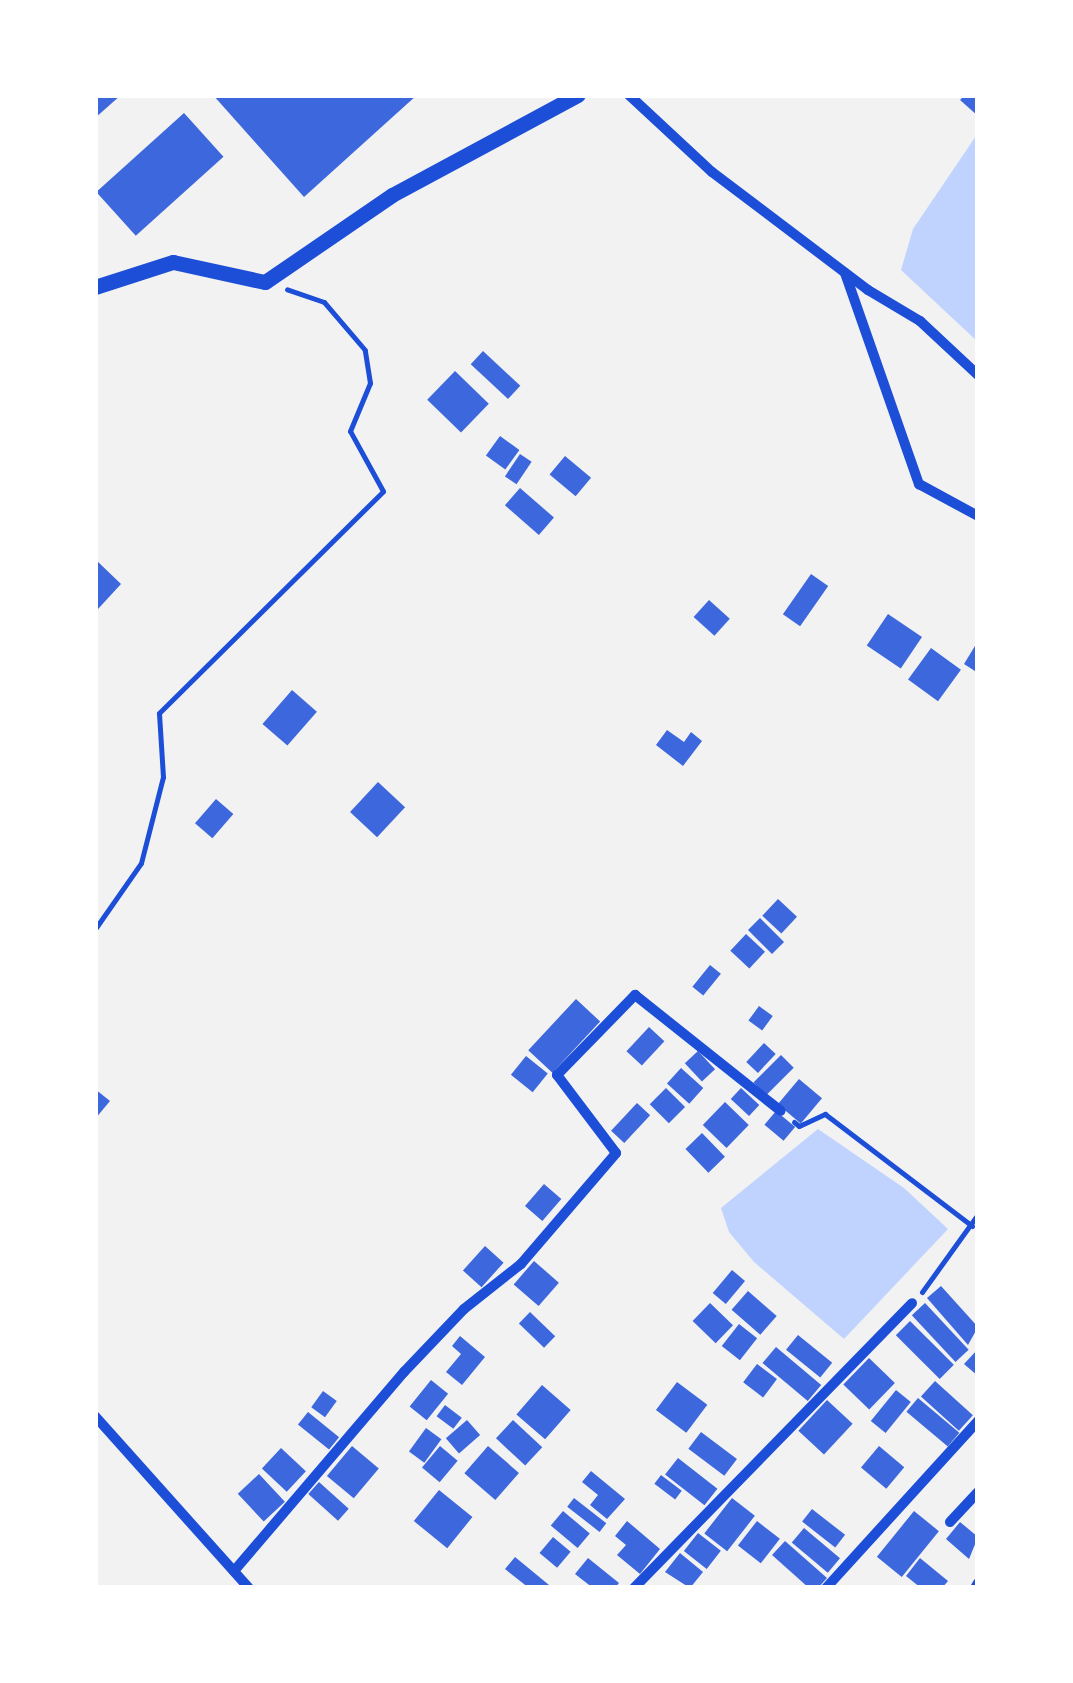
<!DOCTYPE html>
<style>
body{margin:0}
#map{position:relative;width:1073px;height:1683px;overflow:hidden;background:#f2f2f2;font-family:"Nunito Sans",sans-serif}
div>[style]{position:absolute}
.water>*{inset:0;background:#bfd3fe}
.building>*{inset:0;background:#3d67dc;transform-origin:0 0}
.path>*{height:5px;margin:-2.5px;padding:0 2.5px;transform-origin:2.5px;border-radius:2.5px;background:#1d4ed8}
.minor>*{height:10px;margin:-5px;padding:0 5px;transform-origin:5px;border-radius:5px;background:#1d4ed8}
.tertiary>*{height:15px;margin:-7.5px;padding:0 7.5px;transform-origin:7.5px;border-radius:7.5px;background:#1d4ed8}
span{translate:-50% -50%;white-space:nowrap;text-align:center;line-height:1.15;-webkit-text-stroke:9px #fff;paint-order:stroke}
.frame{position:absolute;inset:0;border:98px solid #fff;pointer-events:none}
</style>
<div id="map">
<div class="water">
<div style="clip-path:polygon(978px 133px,978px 342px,901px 270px,913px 229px)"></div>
<div style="clip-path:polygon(818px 1129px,904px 1188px,948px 1229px,844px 1339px,754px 1262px,729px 1232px,721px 1208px)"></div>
</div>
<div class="building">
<div style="clip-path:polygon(95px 95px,121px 95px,95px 118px)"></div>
<div style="clip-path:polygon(213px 95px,417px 95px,304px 197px)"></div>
<div style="clip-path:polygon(965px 95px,978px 95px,978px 116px,960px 100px)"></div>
<div style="left:184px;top:113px;width:59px;height:118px;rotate:48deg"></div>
<div style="left:483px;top:351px;width:51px;height:18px;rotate:43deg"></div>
<div style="left:455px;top:371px;width:47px;height:40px;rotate:44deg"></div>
<div style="left:500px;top:436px;width:24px;height:24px;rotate:36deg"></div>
<div style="left:520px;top:454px;width:14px;height:27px;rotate:34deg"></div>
<div style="left:565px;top:456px;width:34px;height:24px;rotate:40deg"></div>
<div style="left:520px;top:488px;width:45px;height:23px;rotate:41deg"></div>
<div style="clip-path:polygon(95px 559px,121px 584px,98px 609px,95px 605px)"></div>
<div style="left:811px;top:574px;width:21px;height:49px;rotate:35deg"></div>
<div style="left:709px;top:600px;width:28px;height:23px;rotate:42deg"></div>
<div style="left:888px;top:614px;width:41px;height:38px;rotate:34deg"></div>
<div style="clip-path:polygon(978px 641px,978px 673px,964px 664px)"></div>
<div style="left:931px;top:648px;width:37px;height:39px;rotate:36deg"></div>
<div style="left:292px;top:690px;width:33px;height:45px;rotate:41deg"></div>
<div style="clip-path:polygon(667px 730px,684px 742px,691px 732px,702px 741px,683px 766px,656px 745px)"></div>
<div style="left:378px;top:782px;width:37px;height:41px;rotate:43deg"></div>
<div style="left:216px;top:799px;width:23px;height:32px;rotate:41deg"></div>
<div style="left:778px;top:899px;width:26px;height:23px;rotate:43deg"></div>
<div style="left:760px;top:918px;width:34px;height:17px;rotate:45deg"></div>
<div style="left:746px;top:934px;width:26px;height:23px;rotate:43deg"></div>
<div style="left:710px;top:965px;width:14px;height:28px;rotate:39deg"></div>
<div style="left:576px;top:999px;width:33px;height:70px;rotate:43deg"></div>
<div style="left:759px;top:1006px;width:17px;height:18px;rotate:36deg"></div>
<div style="left:649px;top:1027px;width:21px;height:33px;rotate:43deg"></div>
<div style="left:764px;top:1043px;width:16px;height:26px;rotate:43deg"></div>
<div style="left:698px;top:1051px;width:25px;height:18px;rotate:47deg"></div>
<div style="left:781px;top:1055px;width:18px;height:39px;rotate:45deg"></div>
<div style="left:526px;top:1056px;width:28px;height:24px;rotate:39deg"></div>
<div style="left:681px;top:1068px;width:30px;height:21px;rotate:42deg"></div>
<div style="left:799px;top:1079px;width:30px;height:33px;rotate:40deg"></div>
<div style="left:666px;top:1088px;width:27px;height:23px;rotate:45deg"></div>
<div style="left:741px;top:1088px;width:25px;height:15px;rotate:43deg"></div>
<div style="clip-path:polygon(95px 1089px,110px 1101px,95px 1119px)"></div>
<div style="left:725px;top:1102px;width:33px;height:32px;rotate:44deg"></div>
<div style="left:637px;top:1103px;width:18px;height:38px;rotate:43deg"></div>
<div style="left:776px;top:1111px;width:25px;height:18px;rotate:40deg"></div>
<div style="left:702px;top:1133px;width:33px;height:23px;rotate:46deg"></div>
<div style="left:544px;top:1184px;width:23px;height:29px;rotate:41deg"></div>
<div style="left:485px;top:1246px;width:25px;height:33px;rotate:42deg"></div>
<div style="left:534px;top:1261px;width:33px;height:31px;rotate:41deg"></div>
<div style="left:732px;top:1270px;width:17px;height:30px;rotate:40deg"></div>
<div style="clip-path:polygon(941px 1286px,978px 1327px,968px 1345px,927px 1298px)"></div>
<div style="left:748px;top:1291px;width:38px;height:25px;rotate:41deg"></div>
<div style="left:710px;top:1303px;width:32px;height:25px;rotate:44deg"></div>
<div style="left:925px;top:1303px;width:64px;height:18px;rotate:47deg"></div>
<div style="left:530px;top:1312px;width:35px;height:16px;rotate:44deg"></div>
<div style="left:910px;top:1321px;width:62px;height:20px;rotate:45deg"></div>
<div style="left:739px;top:1324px;width:23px;height:28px;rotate:38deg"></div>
<div style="left:798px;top:1335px;width:44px;height:19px;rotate:39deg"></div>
<div style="clip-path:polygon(460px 1336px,485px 1357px,462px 1385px,446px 1372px,461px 1354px,452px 1346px)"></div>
<div style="left:776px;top:1347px;width:59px;height:21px;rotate:40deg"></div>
<div style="clip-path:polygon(978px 1349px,978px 1376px,964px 1364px)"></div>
<div style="left:869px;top:1358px;width:36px;height:37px;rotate:44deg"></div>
<div style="left:757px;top:1364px;width:25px;height:23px;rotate:37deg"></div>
<div style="left:431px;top:1380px;width:22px;height:34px;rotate:39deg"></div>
<div style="left:935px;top:1381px;width:51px;height:21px;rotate:42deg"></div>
<div style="left:677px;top:1382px;width:38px;height:35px;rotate:37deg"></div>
<div style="left:542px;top:1385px;width:38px;height:39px;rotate:41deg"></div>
<div style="left:896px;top:1390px;width:19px;height:40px;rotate:39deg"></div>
<div style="left:323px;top:1391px;width:17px;height:20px;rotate:36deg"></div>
<div style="left:918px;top:1398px;width:54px;height:18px;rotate:40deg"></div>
<div style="left:827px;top:1400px;width:35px;height:42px;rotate:43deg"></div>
<div style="left:445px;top:1405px;width:21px;height:14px;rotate:37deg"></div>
<div style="left:308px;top:1412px;width:40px;height:16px;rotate:39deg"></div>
<div style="left:467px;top:1420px;width:20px;height:28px;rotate:49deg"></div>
<div style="left:513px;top:1420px;width:40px;height:25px;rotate:43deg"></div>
<div style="left:426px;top:1428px;width:19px;height:29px;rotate:36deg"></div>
<div style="left:701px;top:1432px;width:45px;height:21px;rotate:37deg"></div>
<div style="left:352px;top:1446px;width:35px;height:39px;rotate:40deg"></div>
<div style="left:440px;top:1446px;width:23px;height:28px;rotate:40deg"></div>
<div style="left:488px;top:1446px;width:41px;height:36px;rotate:41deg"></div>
<div style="left:879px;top:1446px;width:33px;height:28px;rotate:40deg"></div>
<div style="left:281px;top:1448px;width:34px;height:28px;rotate:43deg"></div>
<div style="left:678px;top:1458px;width:50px;height:21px;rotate:38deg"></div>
<div style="clip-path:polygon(591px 1471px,625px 1499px,607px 1519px,590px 1505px,598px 1495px,582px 1482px)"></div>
<div style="left:259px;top:1474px;width:38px;height:29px;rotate:47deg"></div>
<div style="left:661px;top:1475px;width:26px;height:11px;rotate:37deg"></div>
<div style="left:319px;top:1482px;width:40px;height:16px;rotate:42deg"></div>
<div style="left:439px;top:1490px;width:43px;height:40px;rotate:39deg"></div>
<div style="left:574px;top:1498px;width:41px;height:11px;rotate:38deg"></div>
<div style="left:732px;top:1498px;width:29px;height:45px;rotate:38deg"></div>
<div style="left:812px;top:1509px;width:42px;height:16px;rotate:38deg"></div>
<div style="left:563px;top:1511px;width:35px;height:19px;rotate:40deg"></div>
<div style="left:914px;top:1511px;width:32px;height:59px;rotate:39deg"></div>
<div style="clip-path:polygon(627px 1521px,660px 1549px,640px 1574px,617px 1555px,626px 1545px,615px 1536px)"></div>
<div style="left:757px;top:1521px;width:29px;height:31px;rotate:38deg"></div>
<div style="clip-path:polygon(960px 1522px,978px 1537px,969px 1559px,946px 1539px)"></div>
<div style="left:804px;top:1528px;width:47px;height:19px;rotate:40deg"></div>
<div style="left:698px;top:1533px;width:29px;height:23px;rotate:38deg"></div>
<div style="left:553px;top:1537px;width:23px;height:21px;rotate:40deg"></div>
<div style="clip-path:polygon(785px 1541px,827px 1578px,818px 1588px,809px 1588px,772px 1555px)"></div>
<div style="clip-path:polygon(680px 1553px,703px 1572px,690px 1588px,665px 1572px)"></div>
<div style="clip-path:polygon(515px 1557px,549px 1585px,547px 1588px,529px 1588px,505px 1569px)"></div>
<div style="clip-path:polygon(588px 1558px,619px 1583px,615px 1588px,593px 1588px,575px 1574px)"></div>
<div style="clip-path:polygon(920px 1558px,948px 1581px,942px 1588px,921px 1588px,906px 1576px)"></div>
</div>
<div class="path">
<div style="left:95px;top:929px;width:80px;rotate:-55.1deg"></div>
<div style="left:141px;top:863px;width:89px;rotate:-75.7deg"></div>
<div style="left:163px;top:777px;width:64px;rotate:-93.6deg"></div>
<div style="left:159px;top:713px;width:315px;rotate:-44.7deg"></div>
<div style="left:383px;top:491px;width:68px;rotate:-118.8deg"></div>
<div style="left:350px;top:431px;width:52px;rotate:-67.4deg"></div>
<div style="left:370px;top:383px;width:33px;rotate:-99deg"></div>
<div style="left:365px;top:350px;width:63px;rotate:-130.5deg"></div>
<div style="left:324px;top:302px;width:39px;rotate:-161deg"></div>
<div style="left:794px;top:1122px;width:6px;rotate:39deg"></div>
<div style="left:799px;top:1126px;width:29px;rotate:-25deg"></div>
<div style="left:825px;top:1114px;width:185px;rotate:37.3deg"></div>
<div style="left:922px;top:1292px;width:96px;rotate:-54.3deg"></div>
</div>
<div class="minor">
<div style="left:629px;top:95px;width:113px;rotate:42.9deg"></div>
<div style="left:712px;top:172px;width:196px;rotate:37.1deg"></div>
<div style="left:868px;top:290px;width:61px;rotate:30.8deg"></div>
<div style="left:920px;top:321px;width:79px;rotate:43deg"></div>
<div style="left:845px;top:273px;width:224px;rotate:70.7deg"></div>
<div style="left:919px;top:484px;width:67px;rotate:28.5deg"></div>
<div style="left:95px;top:1416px;width:231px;rotate:48.2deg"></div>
<div style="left:950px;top:1522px;width:41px;rotate:-47deg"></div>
<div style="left:234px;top:1571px;width:262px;rotate:-49.5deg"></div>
<div style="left:404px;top:1372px;width:87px;rotate:-46.4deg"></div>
<div style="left:464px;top:1309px;width:73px;rotate:-38.3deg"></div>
<div style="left:521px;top:1264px;width:146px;rotate:-49.4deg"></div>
<div style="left:616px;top:1153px;width:98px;rotate:-127.1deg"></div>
<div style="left:557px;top:1075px;width:112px;rotate:-45.7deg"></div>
<div style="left:635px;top:995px;width:186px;rotate:38.5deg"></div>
<div style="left:634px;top:1588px;width:398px;rotate:-45.7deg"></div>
<div style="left:826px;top:1588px;width:226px;rotate:-47.7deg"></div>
<div style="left:975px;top:1588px;width:6px;rotate:-59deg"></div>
</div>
<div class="tertiary">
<div style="left:95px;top:287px;width:82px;rotate:-17.8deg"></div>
<div style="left:173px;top:262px;width:94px;rotate:12.3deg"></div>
<div style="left:265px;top:282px;width:154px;rotate:-34.4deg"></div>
<div style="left:392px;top:195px;width:211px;rotate:-28.3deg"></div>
</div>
<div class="frame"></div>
</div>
